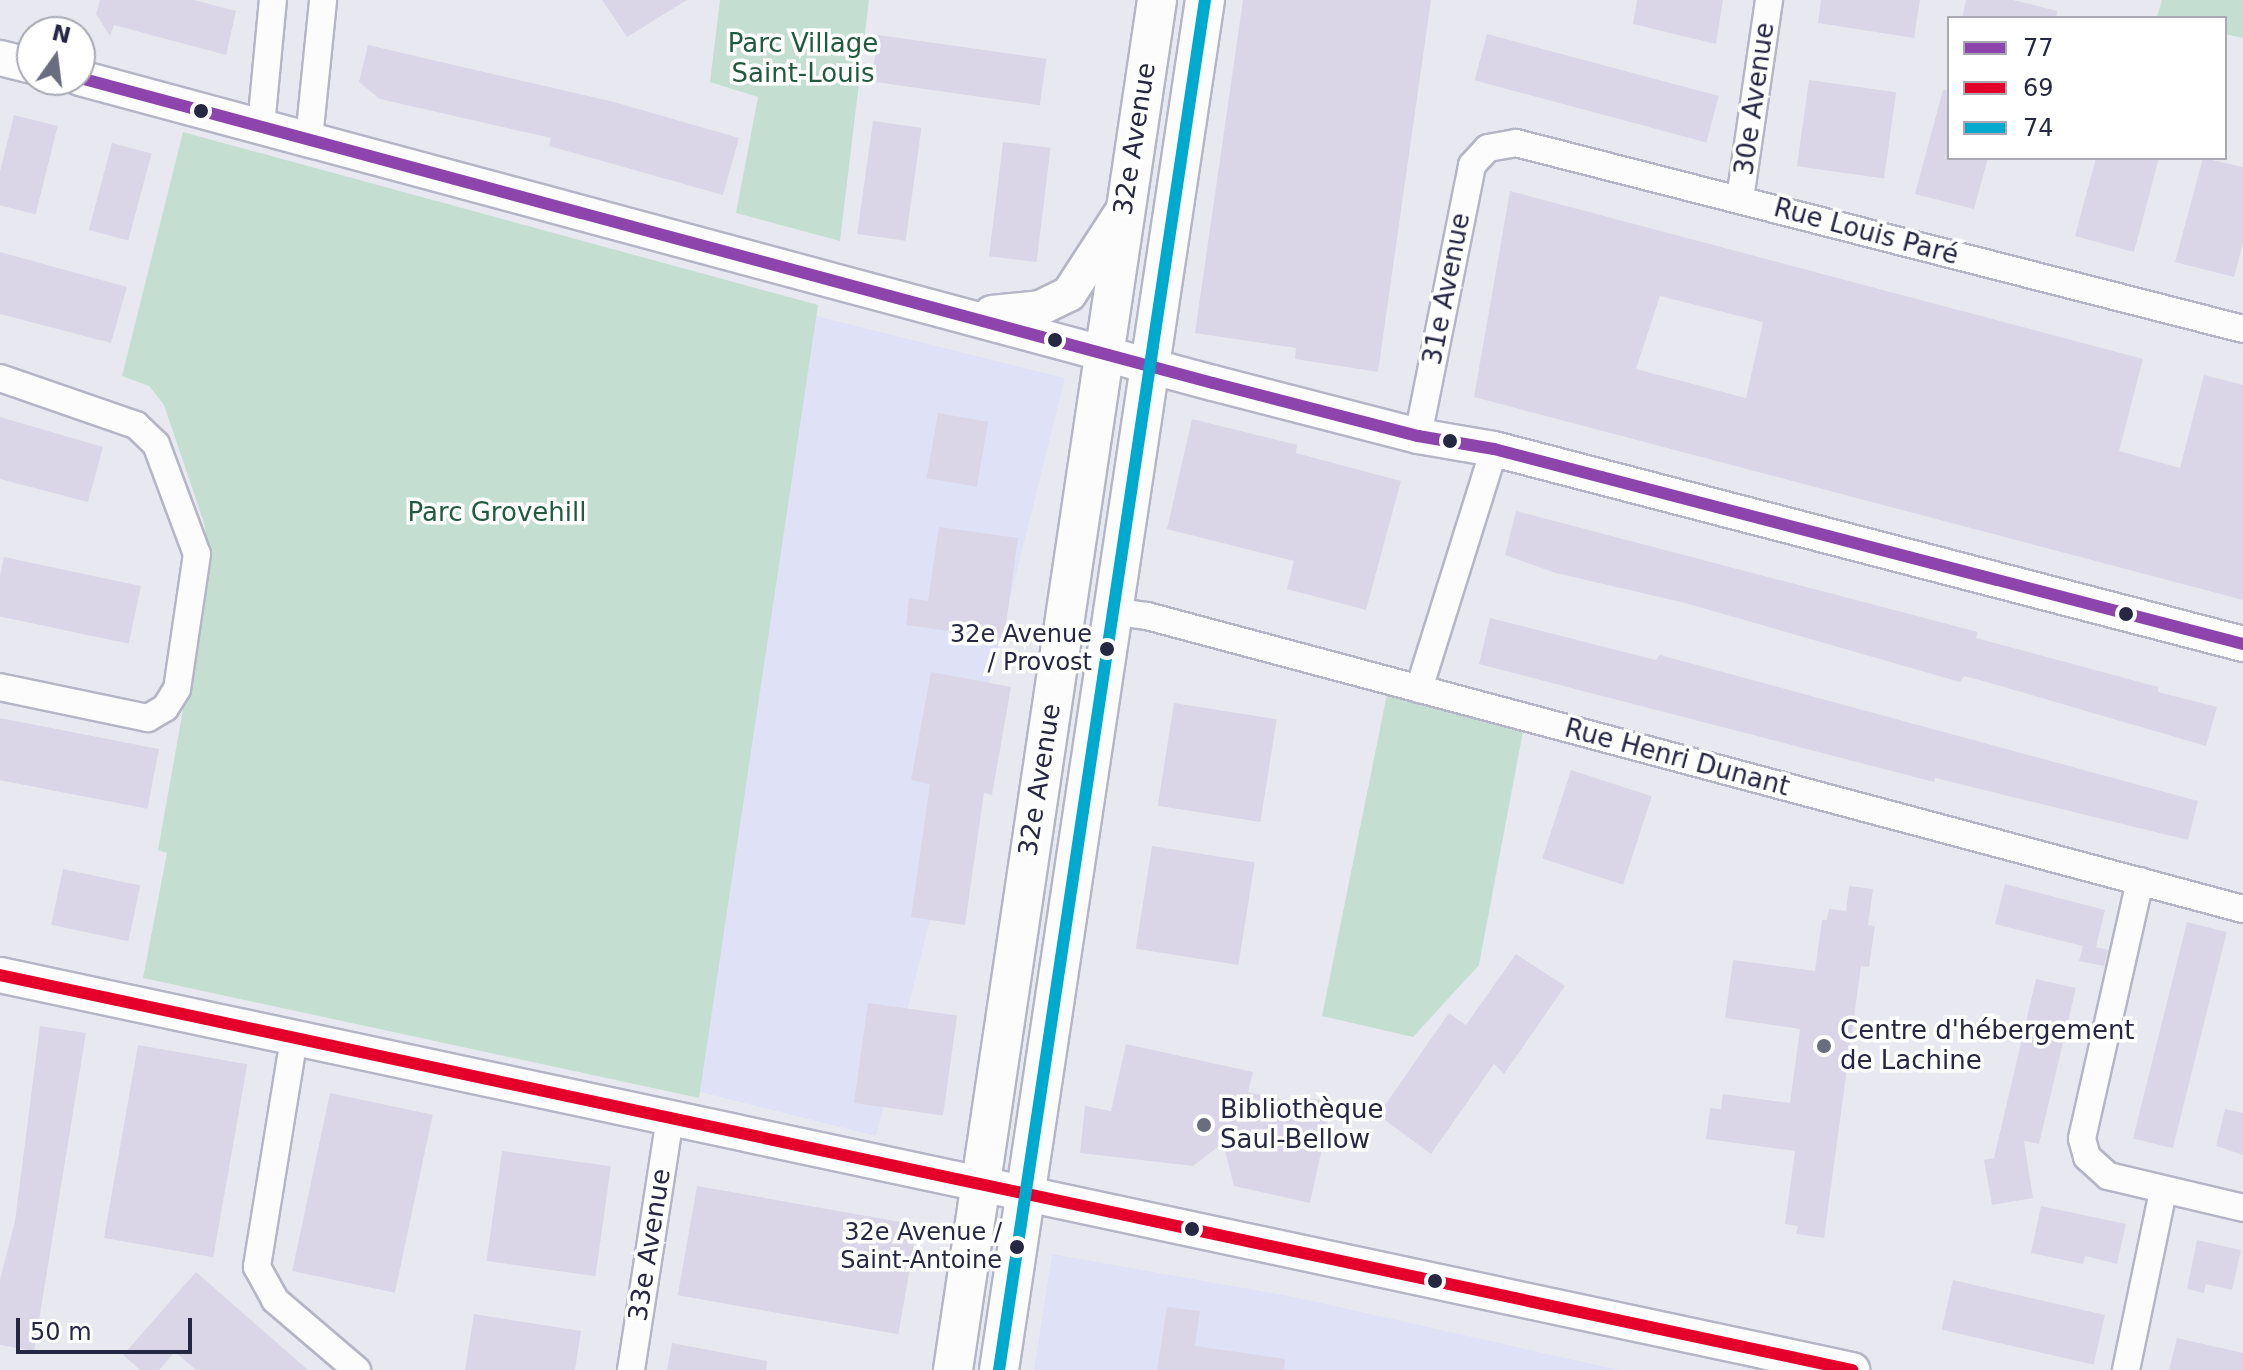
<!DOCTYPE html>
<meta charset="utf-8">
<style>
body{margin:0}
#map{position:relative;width:2243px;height:1370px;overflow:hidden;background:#e8e9f0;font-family:"DejaVu Sans",sans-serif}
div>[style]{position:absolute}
.built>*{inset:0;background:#dfe1f6;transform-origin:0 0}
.green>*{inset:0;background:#c4dfd2}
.building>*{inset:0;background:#dad6e7;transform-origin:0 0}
.roads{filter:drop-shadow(2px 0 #b4b5c5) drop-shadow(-2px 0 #b4b5c5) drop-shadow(0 2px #b4b5c5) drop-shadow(0 -2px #b4b5c5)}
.minor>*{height:26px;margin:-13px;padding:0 13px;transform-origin:13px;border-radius:13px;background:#fcfcfd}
.tertiary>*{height:34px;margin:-17px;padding:0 17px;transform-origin:17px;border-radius:17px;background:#fcfcfd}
.secondary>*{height:38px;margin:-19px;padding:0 19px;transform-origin:19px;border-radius:19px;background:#fcfcfd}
.bus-1>*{height:12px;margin:-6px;padding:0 6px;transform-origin:6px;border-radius:6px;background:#8e44ad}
.bus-2>*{height:12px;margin:-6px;padding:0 6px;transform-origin:6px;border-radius:6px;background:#e4002b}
.bus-3>*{height:12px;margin:-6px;padding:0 6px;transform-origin:6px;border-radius:6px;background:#00a9ce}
.dots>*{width:22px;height:22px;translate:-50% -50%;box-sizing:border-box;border:4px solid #fff;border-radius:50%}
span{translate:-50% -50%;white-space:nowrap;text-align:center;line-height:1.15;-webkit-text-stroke:7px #fff;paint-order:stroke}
.bus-label{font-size:24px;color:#262842}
.right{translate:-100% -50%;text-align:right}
.park-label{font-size:26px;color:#225a3f}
.street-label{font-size:26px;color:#262842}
.poi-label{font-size:26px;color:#262842}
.left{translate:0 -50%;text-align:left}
.legend{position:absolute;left:1947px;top:16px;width:280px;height:144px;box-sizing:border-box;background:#fff;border:2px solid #a8a9b3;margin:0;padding:10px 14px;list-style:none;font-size:24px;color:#262842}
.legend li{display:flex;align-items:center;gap:16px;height:40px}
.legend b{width:40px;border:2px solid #a8a9b3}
.north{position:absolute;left:16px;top:16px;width:80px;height:80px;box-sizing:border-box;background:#fff;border:2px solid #a8a9b3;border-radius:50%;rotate:14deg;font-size:22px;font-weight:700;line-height:32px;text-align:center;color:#262842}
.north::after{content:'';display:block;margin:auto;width:28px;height:36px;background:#6a6c7f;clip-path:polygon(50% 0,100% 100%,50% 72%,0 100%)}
.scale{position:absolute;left:16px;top:1318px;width:176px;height:36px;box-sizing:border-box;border:4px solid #262842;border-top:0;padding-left:10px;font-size:24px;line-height:28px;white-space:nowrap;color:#262842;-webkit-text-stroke:6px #fff;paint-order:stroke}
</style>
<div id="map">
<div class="built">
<div style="left:804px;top:313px;width:269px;height:781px;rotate:14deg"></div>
<div style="clip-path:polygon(1052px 1254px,1294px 1297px,1619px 1370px,1034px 1370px)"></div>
</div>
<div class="green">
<div style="clip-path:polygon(720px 0,869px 0,840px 241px,736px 213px,758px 97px,710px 82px)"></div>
<div style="clip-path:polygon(2162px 0,2243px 0,2243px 38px,2225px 34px,2225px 18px,2157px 17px)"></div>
<div style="clip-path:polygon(183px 132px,818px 305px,699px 1098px,143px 978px,167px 853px,158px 850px,210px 558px,204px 523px,164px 405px,149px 386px,122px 376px)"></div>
<div style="clip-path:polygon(1388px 689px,1524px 726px,1479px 965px,1413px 1037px,1322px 1016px)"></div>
</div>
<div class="building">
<div style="clip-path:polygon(100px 0,194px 0,236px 11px,226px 55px,114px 25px,110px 36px,96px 14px)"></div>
<div style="clip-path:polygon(602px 0,687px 0,627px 37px)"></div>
<div style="clip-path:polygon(1243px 0,1431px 0,1378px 372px,1295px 359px,1296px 348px,1195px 333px)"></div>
<div style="clip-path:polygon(1637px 0,1723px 0,1716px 44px,1633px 24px)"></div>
<div style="clip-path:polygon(1821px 0,1920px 0,1914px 38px,1818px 23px)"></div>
<div style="clip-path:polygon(1966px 0,2013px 0,2057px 11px,2056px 18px,1962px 18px)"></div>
<div style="left:1487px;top:34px;width:240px;height:48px;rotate:15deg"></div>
<div style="left:878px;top:35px;width:170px;height:47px;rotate:8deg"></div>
<div style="clip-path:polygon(368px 45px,614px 102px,739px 138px,723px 195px,549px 146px,551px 138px,380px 99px,359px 82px)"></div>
<div style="left:1809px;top:80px;width:88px;height:87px;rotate:8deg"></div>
<div style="clip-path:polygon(1943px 90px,1949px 90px,1949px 158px,1988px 158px,1974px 209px,1915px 194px)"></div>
<div style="left:14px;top:115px;width:45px;height:91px;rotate:14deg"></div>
<div style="left:873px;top:121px;width:49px;height:114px;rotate:8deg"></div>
<div style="left:1003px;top:142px;width:48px;height:115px;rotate:7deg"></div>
<div style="left:112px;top:143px;width:41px;height:90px;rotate:15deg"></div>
<div style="clip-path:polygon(2096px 158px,2159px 158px,2134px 252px,2075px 236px)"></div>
<div style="clip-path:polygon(2203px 158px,2243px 167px,2243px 243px,2234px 277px,2175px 262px)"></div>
<div style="clip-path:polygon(evenodd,1510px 191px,2143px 359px,2119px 451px,2180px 468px,2204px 375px,2243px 385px,2243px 600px,1474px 397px,1510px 191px,1660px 296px,1763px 322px,1746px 398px,1636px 369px,1660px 296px)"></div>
<div style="clip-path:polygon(0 252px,127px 287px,111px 343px,0 314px)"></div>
<div style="left:938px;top:413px;width:51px;height:66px;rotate:10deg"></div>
<div style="clip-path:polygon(0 417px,103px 447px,88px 502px,0 479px)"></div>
<div style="clip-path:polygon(1192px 419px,1297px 445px,1296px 453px,1401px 481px,1366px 610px,1287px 589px,1294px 561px,1167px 529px)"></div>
<div style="clip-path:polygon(1516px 511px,1978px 632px,1976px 638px,2158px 687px,2158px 692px,2217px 707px,2206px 746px,1987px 682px,1964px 676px,1960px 682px,1685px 603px,1556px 573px,1505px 555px)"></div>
<div style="clip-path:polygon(939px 527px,1018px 538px,1004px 639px,906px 625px,909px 598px,928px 601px)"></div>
<div style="left:4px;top:557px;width:140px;height:59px;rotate:12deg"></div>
<div style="clip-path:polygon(1490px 618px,1656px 660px,1660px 655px,2198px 801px,2188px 840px,1935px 778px,1934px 782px,1479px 664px)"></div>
<div style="clip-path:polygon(931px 672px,1011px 687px,992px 795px,984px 793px,965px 925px,911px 917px,930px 784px,911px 780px)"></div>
<div style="left:1174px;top:703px;width:104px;height:104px;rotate:9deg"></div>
<div style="left:0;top:718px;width:162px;height:61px;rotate:11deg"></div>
<div style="left:1571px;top:770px;width:85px;height:93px;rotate:18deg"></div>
<div style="left:1152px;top:846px;width:104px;height:104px;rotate:9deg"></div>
<div style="left:63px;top:869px;width:79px;height:57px;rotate:12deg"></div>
<div style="clip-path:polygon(2005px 884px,2105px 910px,2096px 947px,2108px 950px,2104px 966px,2079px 961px,2083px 946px,1995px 924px)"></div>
<div style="clip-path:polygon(1849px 886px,1873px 889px,1868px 925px,1875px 926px,1869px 967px,1861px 966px,1824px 1238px,1796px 1234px,1798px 1226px,1785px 1224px,1795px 1151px,1706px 1139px,1710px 1108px,1721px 1109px,1723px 1094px,1790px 1103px,1800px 1029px,1725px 1018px,1733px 960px,1815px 971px,1822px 920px,1827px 920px,1829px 909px,1846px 911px)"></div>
<div style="left:2187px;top:922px;width:41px;height:223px;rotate:14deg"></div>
<div style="clip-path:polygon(1516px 954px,1565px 986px,1504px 1074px,1494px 1064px,1431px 1154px,1378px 1115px,1449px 1013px,1466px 1025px)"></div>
<div style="clip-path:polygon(2036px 979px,2076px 988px,2039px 1144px,2024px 1141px,2033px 1198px,1992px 1205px,1984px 1160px,1994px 1158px)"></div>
<div style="left:868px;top:1003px;width:90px;height:101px;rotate:8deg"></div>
<div style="clip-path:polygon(40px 1026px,86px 1033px,34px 1351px,0 1345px,0 1280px,15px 1221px)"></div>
<div style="clip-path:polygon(1126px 1044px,1253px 1072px,1248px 1092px,1308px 1105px,1309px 1098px,1332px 1103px,1310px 1203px,1234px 1186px,1223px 1143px,1193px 1166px,1080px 1153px,1085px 1106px,1111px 1111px)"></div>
<div style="left:138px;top:1045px;width:111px;height:196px;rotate:10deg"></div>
<div style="left:330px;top:1093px;width:105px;height:182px;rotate:12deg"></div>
<div style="clip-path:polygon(2225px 1109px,2243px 1113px,2243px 1155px,2216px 1146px)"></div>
<div style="left:502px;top:1151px;width:110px;height:111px;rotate:8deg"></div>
<div style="left:697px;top:1186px;width:224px;height:111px;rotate:10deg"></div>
<div style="clip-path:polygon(2041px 1206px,2126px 1224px,2117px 1264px,2085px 1256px,2083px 1264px,2031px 1253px)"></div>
<div style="clip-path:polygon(2197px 1240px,2241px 1250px,2232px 1290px,2206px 1284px,2204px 1293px,2187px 1289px)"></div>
<div style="clip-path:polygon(196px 1272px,308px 1370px,196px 1370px,175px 1352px,159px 1370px,140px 1370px,123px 1355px)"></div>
<div style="left:1953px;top:1280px;width:156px;height:51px;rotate:13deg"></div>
<div style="clip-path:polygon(1167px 1307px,1200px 1311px,1195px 1346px,1285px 1359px,1284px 1370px,1157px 1370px)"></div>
<div style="clip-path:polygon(474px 1314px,581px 1331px,575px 1370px,465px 1370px)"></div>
<div style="clip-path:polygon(2177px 1338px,2243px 1353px,2243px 1370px,2169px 1370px)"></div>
<div style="clip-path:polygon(672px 1343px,767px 1361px,766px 1370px,667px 1370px)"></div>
</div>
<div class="roads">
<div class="minor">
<div style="left:261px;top:126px;width:127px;rotate:-84.6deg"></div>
<div style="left:309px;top:139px;width:140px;rotate:-84.2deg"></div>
<div style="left:1740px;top:199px;width:201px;rotate:-81.7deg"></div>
<div style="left:0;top:378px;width:144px;rotate:19.1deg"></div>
<div style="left:136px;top:425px;width:28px;rotate:44deg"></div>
<div style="left:156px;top:444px;width:117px;rotate:69.6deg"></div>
<div style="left:197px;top:554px;width:136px;rotate:98.4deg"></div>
<div style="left:177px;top:689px;width:22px;rotate:122deg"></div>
<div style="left:165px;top:708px;width:20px;rotate:150deg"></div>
<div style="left:148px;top:718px;width:151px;rotate:-168.2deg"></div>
<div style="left:1418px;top:436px;width:276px;rotate:-78.7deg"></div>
<div style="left:1472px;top:165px;width:23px;rotate:-47deg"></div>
<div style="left:1488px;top:148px;width:28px;rotate:-10deg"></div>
<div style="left:1516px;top:143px;width:750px;rotate:14.35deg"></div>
<div style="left:1111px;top:611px;width:36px;rotate:8deg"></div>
<div style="left:1147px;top:616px;width:1134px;rotate:14.97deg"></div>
<div style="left:1419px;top:689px;width:251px;rotate:-72.6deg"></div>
<div style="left:2140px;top:881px;width:264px;rotate:102.7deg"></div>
<div style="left:2082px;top:1139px;width:19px;rotate:74deg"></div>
<div style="left:2087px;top:1157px;width:28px;rotate:42deg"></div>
<div style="left:2108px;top:1176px;width:139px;rotate:13.3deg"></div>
<div style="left:294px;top:1038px;width:232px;rotate:99.2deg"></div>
<div style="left:257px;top:1267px;width:38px;rotate:61deg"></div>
<div style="left:275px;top:1300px;width:108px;rotate:40.5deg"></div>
<div style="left:631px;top:1370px;width:254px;rotate:-81.2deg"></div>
<div style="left:2126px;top:1370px;width:183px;rotate:-78.3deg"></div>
</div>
<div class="tertiary">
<div style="left:0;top:58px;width:33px;rotate:14deg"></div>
<div style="left:80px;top:78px;width:1173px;rotate:15.07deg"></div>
<div style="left:1213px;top:383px;width:212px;rotate:14.5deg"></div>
<div style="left:1418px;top:436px;width:77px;rotate:9.7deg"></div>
<div style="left:1494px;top:449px;width:774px;rotate:14.59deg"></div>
<div style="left:992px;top:313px;width:48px;rotate:-5.9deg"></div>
<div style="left:1040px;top:308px;width:32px;rotate:-26deg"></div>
<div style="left:1069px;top:294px;width:101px;rotate:-57.1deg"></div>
<div style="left:0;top:975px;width:1894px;rotate:12.04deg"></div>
</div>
<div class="secondary">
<div style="left:953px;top:1370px;width:1385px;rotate:-81.53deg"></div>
<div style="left:999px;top:1370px;width:1385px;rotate:-81.45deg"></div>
</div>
</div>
<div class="bus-1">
<div style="left:80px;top:78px;width:1173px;rotate:15.07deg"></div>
<div style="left:1213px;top:383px;width:212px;rotate:14.5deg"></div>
<div style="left:1418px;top:436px;width:77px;rotate:9.7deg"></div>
<div style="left:1494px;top:449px;width:774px;rotate:14.59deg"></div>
</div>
<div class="bus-2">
<div style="left:0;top:975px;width:1894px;rotate:12.04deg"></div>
</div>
<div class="bus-3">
<div style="left:999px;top:1370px;width:1385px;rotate:-81.45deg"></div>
</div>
<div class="dots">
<div style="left:201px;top:111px;background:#262842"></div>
<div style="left:1055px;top:340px;background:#262842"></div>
<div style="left:1450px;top:441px;background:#262842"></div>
<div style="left:2126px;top:614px;background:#262842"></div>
<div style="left:1107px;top:649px;background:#262842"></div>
<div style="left:1824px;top:1046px;background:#6a6c7f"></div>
<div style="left:1204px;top:1125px;background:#6a6c7f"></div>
<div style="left:1192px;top:1229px;background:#262842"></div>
<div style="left:1017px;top:1247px;background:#262842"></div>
<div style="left:1435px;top:1281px;background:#262842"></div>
</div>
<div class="bus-label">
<span class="right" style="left:1092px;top:649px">32e Avenue<br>/ Provost</span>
<span class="right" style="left:1002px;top:1247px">32e Avenue /<br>Saint-Antoine</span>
</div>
<div class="park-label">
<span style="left:803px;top:59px">Parc Village<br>Saint-Louis</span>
<span style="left:497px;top:513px">Parc Grovehill</span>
</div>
<div class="street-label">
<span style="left:1755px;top:99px;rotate:-82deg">30e Avenue</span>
<span style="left:1135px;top:139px;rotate:-81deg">32e Avenue</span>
<span style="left:1866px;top:232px;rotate:15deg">Rue Louis Paré</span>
<span style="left:1447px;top:289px;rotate:-79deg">31e Avenue</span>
<span style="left:1677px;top:758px;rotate:15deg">Rue Henri Dunant</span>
<span style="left:1040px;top:780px;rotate:-81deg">32e Avenue</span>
<span style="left:650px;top:1245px;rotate:-81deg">33e Avenue</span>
</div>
<div class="poi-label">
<span class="left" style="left:1840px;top:1046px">Centre d'hébergement<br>de Lachine</span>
<span class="left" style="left:1220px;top:1125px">Bibliothèque<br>Saul-Bellow</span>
</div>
<ul class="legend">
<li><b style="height:10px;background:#8e44ad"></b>77</li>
<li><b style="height:10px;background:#e4002b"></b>69</li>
<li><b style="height:10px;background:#00a9ce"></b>74</li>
</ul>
<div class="north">N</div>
<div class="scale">50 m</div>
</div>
